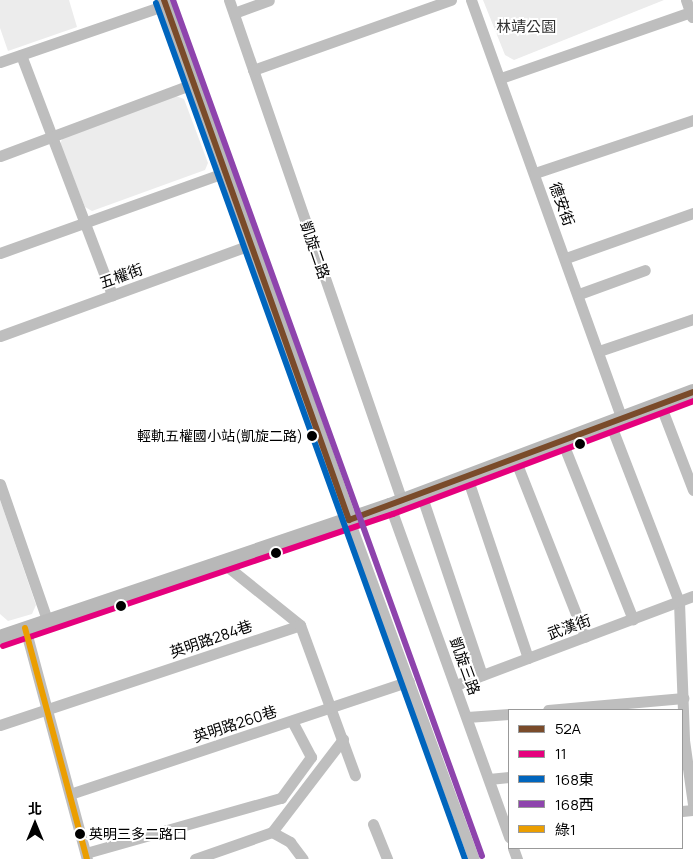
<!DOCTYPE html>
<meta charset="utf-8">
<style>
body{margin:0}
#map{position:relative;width:693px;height:859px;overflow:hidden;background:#fff;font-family:Manrope,"Noto Sans TC",sans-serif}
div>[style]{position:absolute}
.green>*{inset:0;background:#ececec}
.street>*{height:11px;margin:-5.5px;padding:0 5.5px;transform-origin:5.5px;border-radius:5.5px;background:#bebebe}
.secondary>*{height:16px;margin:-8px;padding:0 8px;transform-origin:8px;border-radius:8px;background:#b8b8b8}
.bus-1>*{height:6px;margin:-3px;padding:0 3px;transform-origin:3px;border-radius:3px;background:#7a4b2a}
.bus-2>*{height:6px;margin:-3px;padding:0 3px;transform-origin:3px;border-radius:3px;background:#e5007d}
.bus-3>*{height:6px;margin:-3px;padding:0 3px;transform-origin:3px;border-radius:3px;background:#0065bd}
.bus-4>*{height:6px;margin:-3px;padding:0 3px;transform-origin:3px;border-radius:3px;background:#8e44ad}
.bus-5>*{height:6px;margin:-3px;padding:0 3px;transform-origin:3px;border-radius:3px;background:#eb9e00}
.dots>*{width:14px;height:14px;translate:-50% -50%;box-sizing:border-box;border:2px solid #fff;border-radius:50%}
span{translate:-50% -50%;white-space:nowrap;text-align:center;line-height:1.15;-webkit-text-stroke:4px #fff;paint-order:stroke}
.bus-label{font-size:14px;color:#000}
.right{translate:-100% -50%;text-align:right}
.left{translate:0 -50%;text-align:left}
.park-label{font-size:15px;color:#333}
.street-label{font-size:15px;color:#000}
.legend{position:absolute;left:508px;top:709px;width:175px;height:140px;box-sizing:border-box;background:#fff;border:1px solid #999;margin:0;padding:6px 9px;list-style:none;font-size:15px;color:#000}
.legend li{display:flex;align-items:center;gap:10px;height:25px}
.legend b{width:25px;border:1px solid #999}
.north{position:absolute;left:10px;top:799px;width:50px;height:50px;-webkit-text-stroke:4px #fff;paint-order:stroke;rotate:0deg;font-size:14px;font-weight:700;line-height:20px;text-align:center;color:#000}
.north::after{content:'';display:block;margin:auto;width:18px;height:22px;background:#000;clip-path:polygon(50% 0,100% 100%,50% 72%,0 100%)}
</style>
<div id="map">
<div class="green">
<div style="clip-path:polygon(0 0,69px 0,77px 27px,8px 51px,0 28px)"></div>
<div style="clip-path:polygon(483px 0,664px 0,514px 60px,505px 55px)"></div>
<div style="clip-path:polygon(176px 96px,184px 99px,208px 163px,205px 170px,92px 211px,85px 207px,60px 144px,63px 137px)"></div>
<div style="clip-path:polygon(0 500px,36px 605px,32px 614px,8px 621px,0 614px)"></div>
</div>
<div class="street">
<div style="left:229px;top:0;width:530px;rotate:70.95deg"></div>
<div style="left:471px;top:0;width:445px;rotate:70.2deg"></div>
<div style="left:686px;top:0;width:18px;rotate:71deg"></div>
<div style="left:234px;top:13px;width:37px;rotate:-20deg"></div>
<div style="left:21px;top:55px;width:257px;rotate:69.2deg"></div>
<div style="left:0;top:62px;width:176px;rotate:-19deg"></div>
<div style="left:253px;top:70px;width:210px;rotate:-19.5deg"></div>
<div style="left:501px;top:78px;width:203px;rotate:-19.2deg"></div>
<div style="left:0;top:156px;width:206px;rotate:-20.5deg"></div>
<div style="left:535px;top:173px;width:167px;rotate:-18.5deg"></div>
<div style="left:0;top:253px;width:240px;rotate:-19.7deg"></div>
<div style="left:566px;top:258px;width:135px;rotate:-19.5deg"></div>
<div style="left:579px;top:294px;width:70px;rotate:-20deg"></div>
<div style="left:0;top:336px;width:269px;rotate:-20deg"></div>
<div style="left:599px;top:351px;width:99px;rotate:-18.8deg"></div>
<div style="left:660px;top:404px;width:92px;rotate:69deg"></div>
<div style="left:610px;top:423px;width:192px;rotate:68.9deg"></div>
<div style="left:679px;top:602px;width:138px;rotate:87.9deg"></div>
<div style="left:684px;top:740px;width:65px;rotate:82deg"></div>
<div style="left:562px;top:441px;width:192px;rotate:68.3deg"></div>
<div style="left:515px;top:459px;width:191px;rotate:68.5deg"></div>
<div style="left:467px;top:477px;width:191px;rotate:71.4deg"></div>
<div style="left:0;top:484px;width:144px;rotate:70.9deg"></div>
<div style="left:421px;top:494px;width:191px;rotate:71.4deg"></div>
<div style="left:390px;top:506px;width:352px;rotate:70.2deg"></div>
<div style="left:349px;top:520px;width:361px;rotate:69.8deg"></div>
<div style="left:223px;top:563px;width:99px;rotate:38.8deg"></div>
<div style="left:25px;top:628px;width:239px;rotate:75deg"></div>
<div style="left:456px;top:685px;width:253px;rotate:-20.6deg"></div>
<div style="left:548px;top:710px;width:136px;rotate:-5.1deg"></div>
<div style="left:467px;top:717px;width:42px;rotate:-4.1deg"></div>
<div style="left:0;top:725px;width:316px;rotate:-18.4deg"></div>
<div style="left:300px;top:625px;width:160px;rotate:69.9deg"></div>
<div style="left:489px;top:779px;width:20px;rotate:-6deg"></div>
<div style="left:70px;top:794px;width:357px;rotate:-18.4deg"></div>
<div style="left:682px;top:811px;width:11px;rotate:-5deg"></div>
<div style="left:373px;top:824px;width:38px;rotate:68deg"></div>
<div style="left:272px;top:832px;width:117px;rotate:-52.6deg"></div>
<div style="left:513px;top:848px;width:12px;rotate:70deg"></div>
<div style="left:86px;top:853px;width:203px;rotate:-15.8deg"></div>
<div style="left:281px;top:798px;width:51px;rotate:-53.8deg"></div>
<div style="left:311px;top:757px;width:41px;rotate:-117.8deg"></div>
<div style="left:195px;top:859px;width:82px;rotate:-19.3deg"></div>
<div style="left:272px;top:832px;width:21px;rotate:29deg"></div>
<div style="left:290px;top:842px;width:21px;rotate:53deg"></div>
</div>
<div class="secondary">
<div style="left:164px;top:0;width:552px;rotate:70.42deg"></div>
<div style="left:0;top:638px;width:412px;rotate:-18.7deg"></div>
<div style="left:390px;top:506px;width:324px;rotate:-20.6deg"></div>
</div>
<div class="bus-1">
<div style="left:164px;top:0;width:552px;rotate:70.42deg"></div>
<div style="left:349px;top:520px;width:367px;rotate:-20.4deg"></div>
</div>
<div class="bus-2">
<div style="left:3px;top:646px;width:412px;rotate:-18.7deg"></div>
<div style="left:393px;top:514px;width:321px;rotate:-20.6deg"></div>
</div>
<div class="bus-3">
<div style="left:156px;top:3px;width:910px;rotate:70.15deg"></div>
</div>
<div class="bus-4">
<div style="left:173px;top:0;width:910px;rotate:70.15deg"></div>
</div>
<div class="bus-5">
<div style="left:25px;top:628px;width:239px;rotate:75deg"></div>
</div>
<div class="dots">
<div style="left:312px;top:436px;background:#000"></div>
<div style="left:580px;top:444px;background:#000"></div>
<div style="left:276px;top:553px;background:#000"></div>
<div style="left:121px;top:606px;background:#000"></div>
<div style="left:80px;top:834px;background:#000"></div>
</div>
<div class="bus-label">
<span class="right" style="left:303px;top:436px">輕軌五權國小站(凱旋二路)</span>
<span class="left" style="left:89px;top:834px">英明三多二路口</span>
</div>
<div class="park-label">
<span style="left:526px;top:27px">林靖公園</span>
</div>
<div class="street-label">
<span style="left:562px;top:204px;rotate:70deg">德安街</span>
<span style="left:315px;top:250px;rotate:71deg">凱旋二路</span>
<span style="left:121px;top:276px;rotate:-20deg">五權街</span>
<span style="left:569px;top:627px;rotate:-20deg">武漢街</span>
<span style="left:211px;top:639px;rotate:-19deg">英明路284巷</span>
<span style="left:465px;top:666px;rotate:70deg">凱旋三路</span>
<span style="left:235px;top:724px;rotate:-18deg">英明路260巷</span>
</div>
<ul class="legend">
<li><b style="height:6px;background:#7a4b2a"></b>52A</li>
<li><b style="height:6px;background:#e5007d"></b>11</li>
<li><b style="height:6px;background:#0065bd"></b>168東</li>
<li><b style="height:6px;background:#8e44ad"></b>168西</li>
<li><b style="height:6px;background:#eb9e00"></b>綠1</li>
</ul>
<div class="north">北</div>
</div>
